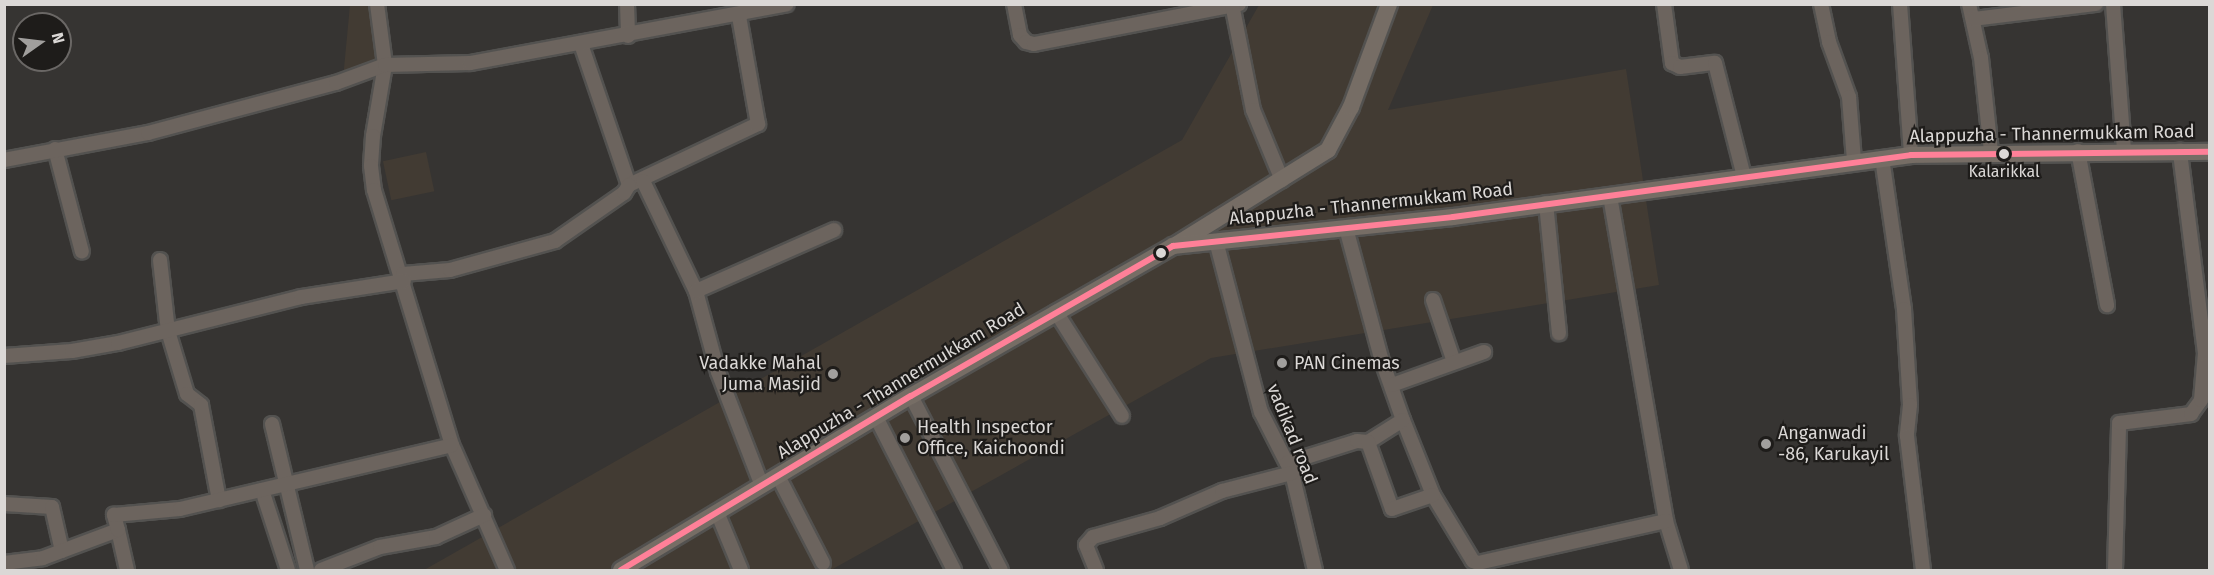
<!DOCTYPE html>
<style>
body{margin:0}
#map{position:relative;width:2214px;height:575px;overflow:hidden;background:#363432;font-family:"Fira Sans",sans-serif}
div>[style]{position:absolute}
.built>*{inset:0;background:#423b33;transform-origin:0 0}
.roads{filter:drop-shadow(2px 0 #535250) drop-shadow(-2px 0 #535250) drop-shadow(0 2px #535250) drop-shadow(0 -2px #535250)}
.minor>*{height:14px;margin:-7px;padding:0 7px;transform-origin:7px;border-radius:7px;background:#6c645e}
.major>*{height:16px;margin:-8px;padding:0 8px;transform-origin:8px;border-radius:8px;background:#766d65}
.bus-1>*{height:6px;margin:-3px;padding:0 3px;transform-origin:3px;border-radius:3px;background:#ff8098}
.dots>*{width:16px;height:16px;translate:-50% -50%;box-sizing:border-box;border:3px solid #1e1c1a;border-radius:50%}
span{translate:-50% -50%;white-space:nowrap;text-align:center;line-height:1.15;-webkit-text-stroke:4.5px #1e1c1a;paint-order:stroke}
.bus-label{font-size:16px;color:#dbd8d6}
.street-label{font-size:18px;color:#dbd8d6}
.poi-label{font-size:18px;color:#dbd8d6}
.left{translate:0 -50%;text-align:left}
.right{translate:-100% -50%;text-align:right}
.frame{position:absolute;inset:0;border:6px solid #dbd8d6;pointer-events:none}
.north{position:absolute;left:12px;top:12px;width:60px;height:60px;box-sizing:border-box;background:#1e1c1a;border:2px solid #6a6765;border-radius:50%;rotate:76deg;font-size:16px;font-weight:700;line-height:24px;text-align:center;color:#dbd8d6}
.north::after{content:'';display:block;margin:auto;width:21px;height:27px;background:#a19f9d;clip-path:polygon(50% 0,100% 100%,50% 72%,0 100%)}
</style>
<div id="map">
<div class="built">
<div style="clip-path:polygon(350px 5px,379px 5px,388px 62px,343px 79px)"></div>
<div style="clip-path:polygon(1259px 5px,1433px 5px,1388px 110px,1626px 69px,1659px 285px,1211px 358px,831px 570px,424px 570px,1182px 140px)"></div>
<div style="left:426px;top:152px;width:40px;height:44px;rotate:78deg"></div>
</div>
<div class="roads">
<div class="minor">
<div style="left:377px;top:4px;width:62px;rotate:82.5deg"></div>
<div style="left:385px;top:65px;width:72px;rotate:99.6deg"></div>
<div style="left:373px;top:136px;width:30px;rotate:94deg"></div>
<div style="left:371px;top:166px;width:24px;rotate:83deg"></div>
<div style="left:374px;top:190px;width:267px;rotate:73deg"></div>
<div style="left:452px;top:445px;width:137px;rotate:66.3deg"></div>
<div style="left:627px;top:4px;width:32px;rotate:88deg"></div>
<div style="left:1014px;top:4px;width:32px;rotate:79deg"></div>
<div style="left:1020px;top:35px;width:9px;rotate:49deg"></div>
<div style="left:1026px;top:42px;width:8px;rotate:14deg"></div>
<div style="left:1034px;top:44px;width:209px;rotate:-11deg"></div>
<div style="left:1232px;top:4px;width:108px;rotate:78.8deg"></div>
<div style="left:1253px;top:110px;width:76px;rotate:67.5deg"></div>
<div style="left:1664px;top:4px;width:60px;rotate:82.3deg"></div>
<div style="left:1672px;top:63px;width:9px;rotate:27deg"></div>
<div style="left:1680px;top:67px;width:35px;rotate:-7deg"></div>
<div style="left:1715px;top:63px;width:118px;rotate:75.7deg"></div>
<div style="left:1821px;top:4px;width:39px;rotate:78deg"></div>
<div style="left:1829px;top:42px;width:59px;rotate:70deg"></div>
<div style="left:1849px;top:97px;width:64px;rotate:85.5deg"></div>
<div style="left:1900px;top:4px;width:151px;rotate:85.8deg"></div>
<div style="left:1969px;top:4px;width:55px;rotate:77.5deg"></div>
<div style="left:1981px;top:58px;width:94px;rotate:83.9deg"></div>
<div style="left:2113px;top:4px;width:147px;rotate:85.7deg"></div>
<div style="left:1973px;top:19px;width:124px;rotate:-7deg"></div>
<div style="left:581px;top:44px;width:149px;rotate:71.2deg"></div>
<div style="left:629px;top:185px;width:143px;rotate:-25.3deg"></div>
<div style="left:758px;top:124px;width:110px;rotate:-100deg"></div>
<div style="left:55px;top:149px;width:106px;rotate:75.3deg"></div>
<div style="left:2078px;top:151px;width:157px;rotate:79.3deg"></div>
<div style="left:1882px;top:158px;width:153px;rotate:81.7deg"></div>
<div style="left:1904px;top:309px;width:96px;rotate:86.4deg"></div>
<div style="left:1910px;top:405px;width:31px;rotate:96deg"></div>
<div style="left:1907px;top:436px;width:135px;rotate:83.2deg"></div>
<div style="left:4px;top:160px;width:147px;rotate:-10.6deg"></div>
<div style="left:148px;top:133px;width:195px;rotate:-14.9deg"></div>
<div style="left:336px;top:83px;width:52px;rotate:-20.2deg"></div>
<div style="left:385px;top:65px;width:85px;rotate:-1.3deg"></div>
<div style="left:470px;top:63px;width:322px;rotate:-10.5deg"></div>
<div style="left:643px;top:181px;width:122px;rotate:64.3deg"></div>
<div style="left:696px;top:291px;width:84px;rotate:74.8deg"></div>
<div style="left:718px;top:372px;width:122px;rotate:68.9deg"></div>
<div style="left:1610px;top:196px;width:330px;rotate:80.2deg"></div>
<div style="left:1666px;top:521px;width:51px;rotate:73deg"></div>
<div style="left:1546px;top:203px;width:131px;rotate:84.3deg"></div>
<div style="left:1346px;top:228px;width:135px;rotate:74.9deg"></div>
<div style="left:1381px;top:358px;width:66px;rotate:70.5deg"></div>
<div style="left:1403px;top:420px;width:81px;rotate:68.2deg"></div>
<div style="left:1433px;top:495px;width:77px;rotate:58.8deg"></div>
<div style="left:1473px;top:561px;width:5px;rotate:22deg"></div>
<div style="left:1478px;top:563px;width:193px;rotate:-12.6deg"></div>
<div style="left:1216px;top:241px;width:177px;rotate:75.3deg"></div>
<div style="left:1261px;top:412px;width:68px;rotate:63.1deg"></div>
<div style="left:1292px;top:473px;width:100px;rotate:76.7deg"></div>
<div style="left:160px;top:260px;width:71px;rotate:83.6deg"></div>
<div style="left:168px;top:331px;width:66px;rotate:73.2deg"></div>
<div style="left:187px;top:394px;width:18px;rotate:38deg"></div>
<div style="left:201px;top:405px;width:97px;rotate:79.3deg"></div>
<div style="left:403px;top:274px;width:47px;rotate:-4.9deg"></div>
<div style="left:450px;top:270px;width:109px;rotate:-15.4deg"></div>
<div style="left:555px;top:241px;width:84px;rotate:-34.8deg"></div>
<div style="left:624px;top:193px;width:9px;rotate:-58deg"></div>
<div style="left:696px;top:291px;width:151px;rotate:-23.8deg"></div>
<div style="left:1433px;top:300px;width:65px;rotate:71.3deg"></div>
<div style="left:1056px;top:312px;width:123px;rotate:57.6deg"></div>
<div style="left:4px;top:356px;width:68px;rotate:-4.2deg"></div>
<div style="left:72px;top:351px;width:47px;rotate:-9.9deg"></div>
<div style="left:118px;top:343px;width:189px;rotate:-14.1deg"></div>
<div style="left:301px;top:297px;width:104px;rotate:-8.8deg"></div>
<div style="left:1392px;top:385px;width:98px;rotate:-19.7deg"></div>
<div style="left:911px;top:396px;width:196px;rotate:62.7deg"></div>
<div style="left:876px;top:417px;width:172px;rotate:63deg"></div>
<div style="left:272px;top:424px;width:150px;rotate:76.5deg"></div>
<div style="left:1368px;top:442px;width:41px;rotate:-32.2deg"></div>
<div style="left:1287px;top:463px;width:73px;rotate:-17.4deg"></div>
<div style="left:1357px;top:441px;width:11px;rotate:5deg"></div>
<div style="left:1368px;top:442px;width:71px;rotate:70.3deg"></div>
<div style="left:1392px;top:509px;width:43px;rotate:-18.9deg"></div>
<div style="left:778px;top:476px;width:98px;rotate:62.7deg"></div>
<div style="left:262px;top:490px;width:84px;rotate:72deg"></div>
<div style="left:4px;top:504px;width:48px;rotate:3.6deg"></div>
<div style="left:52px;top:507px;width:45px;rotate:77.2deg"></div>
<div style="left:717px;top:512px;width:63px;rotate:67.5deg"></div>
<div style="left:118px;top:530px;width:41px;rotate:77.3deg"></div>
<div style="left:4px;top:563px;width:39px;rotate:-7deg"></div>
<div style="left:43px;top:558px;width:80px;rotate:-20.5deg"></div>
<div style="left:118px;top:530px;width:16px;rotate:-105deg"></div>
<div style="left:114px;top:515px;width:66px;rotate:-5.2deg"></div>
<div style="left:180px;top:509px;width:279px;rotate:-13.2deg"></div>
<div style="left:321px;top:570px;width:63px;rotate:-21.3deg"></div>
<div style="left:380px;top:547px;width:57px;rotate:-10.1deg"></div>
<div style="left:436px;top:537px;width:53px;rotate:-24.6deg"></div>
<div style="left:1096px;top:570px;width:27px;rotate:-112deg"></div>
<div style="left:1086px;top:545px;width:11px;rotate:-49deg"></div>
<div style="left:1093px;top:537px;width:70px;rotate:-15.8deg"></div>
<div style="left:1160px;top:518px;width:68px;rotate:-23.5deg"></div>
<div style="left:1222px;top:491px;width:72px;rotate:-14.4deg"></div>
<div style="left:2115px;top:570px;width:147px;rotate:-88.4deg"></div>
<div style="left:2119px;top:423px;width:73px;rotate:-7.1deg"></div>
<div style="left:2191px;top:414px;width:17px;rotate:-54deg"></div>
<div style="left:2201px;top:400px;width:47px;rotate:-85.1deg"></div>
<div style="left:2205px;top:353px;width:204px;rotate:-97.1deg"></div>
</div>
<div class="major">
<div style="left:1177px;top:244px;width:178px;rotate:-31.9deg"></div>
<div style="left:1328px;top:150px;width:49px;rotate:-61.9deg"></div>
<div style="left:1351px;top:107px;width:110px;rotate:-69.7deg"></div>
<div style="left:621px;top:570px;width:338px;rotate:-31deg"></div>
<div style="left:911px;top:396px;width:302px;rotate:-29.8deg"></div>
<div style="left:1173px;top:246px;width:281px;rotate:-5.9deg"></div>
<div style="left:1453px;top:217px;width:462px;rotate:-7.7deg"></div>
<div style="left:1911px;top:155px;width:299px;rotate:-0.6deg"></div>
</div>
</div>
<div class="bus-1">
<div style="left:621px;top:570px;width:338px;rotate:-31deg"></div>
<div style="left:911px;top:396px;width:302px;rotate:-29.8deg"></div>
<div style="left:1173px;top:246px;width:281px;rotate:-5.9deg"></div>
<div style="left:1453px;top:217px;width:462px;rotate:-7.7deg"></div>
<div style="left:1911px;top:155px;width:299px;rotate:-0.6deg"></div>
</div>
<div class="dots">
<div style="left:2004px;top:154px;background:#dbd8d6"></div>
<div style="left:1161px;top:253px;background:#dbd8d6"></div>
<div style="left:1282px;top:363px;background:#a19f9d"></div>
<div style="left:833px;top:374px;background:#a19f9d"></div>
<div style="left:905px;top:438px;background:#a19f9d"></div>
<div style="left:1766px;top:444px;background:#a19f9d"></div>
</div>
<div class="bus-label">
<span style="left:2004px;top:172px">Kalarikkal</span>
</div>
<div class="street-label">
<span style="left:2052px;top:134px;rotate:-1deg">Alappuzha - Thannermukkam Road</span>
<span style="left:1371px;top:204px;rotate:-6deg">Alappuzha - Thannermukkam Road</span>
<span style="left:901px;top:381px;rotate:-31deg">Alappuzha - Thannermukkam Road</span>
<span style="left:1292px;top:434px;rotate:68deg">vadikad road</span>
</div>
<div class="poi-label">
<span class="left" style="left:1294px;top:363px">PAN Cinemas</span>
<span class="right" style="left:821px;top:374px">Vadakke Mahal<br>Juma Masjid</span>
<span class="left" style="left:917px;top:438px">Health Inspector<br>Office, Kaichoondi</span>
<span class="left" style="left:1778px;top:444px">Anganwadi<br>-86, Karukayil</span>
</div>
<div class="frame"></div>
<div class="north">N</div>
</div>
